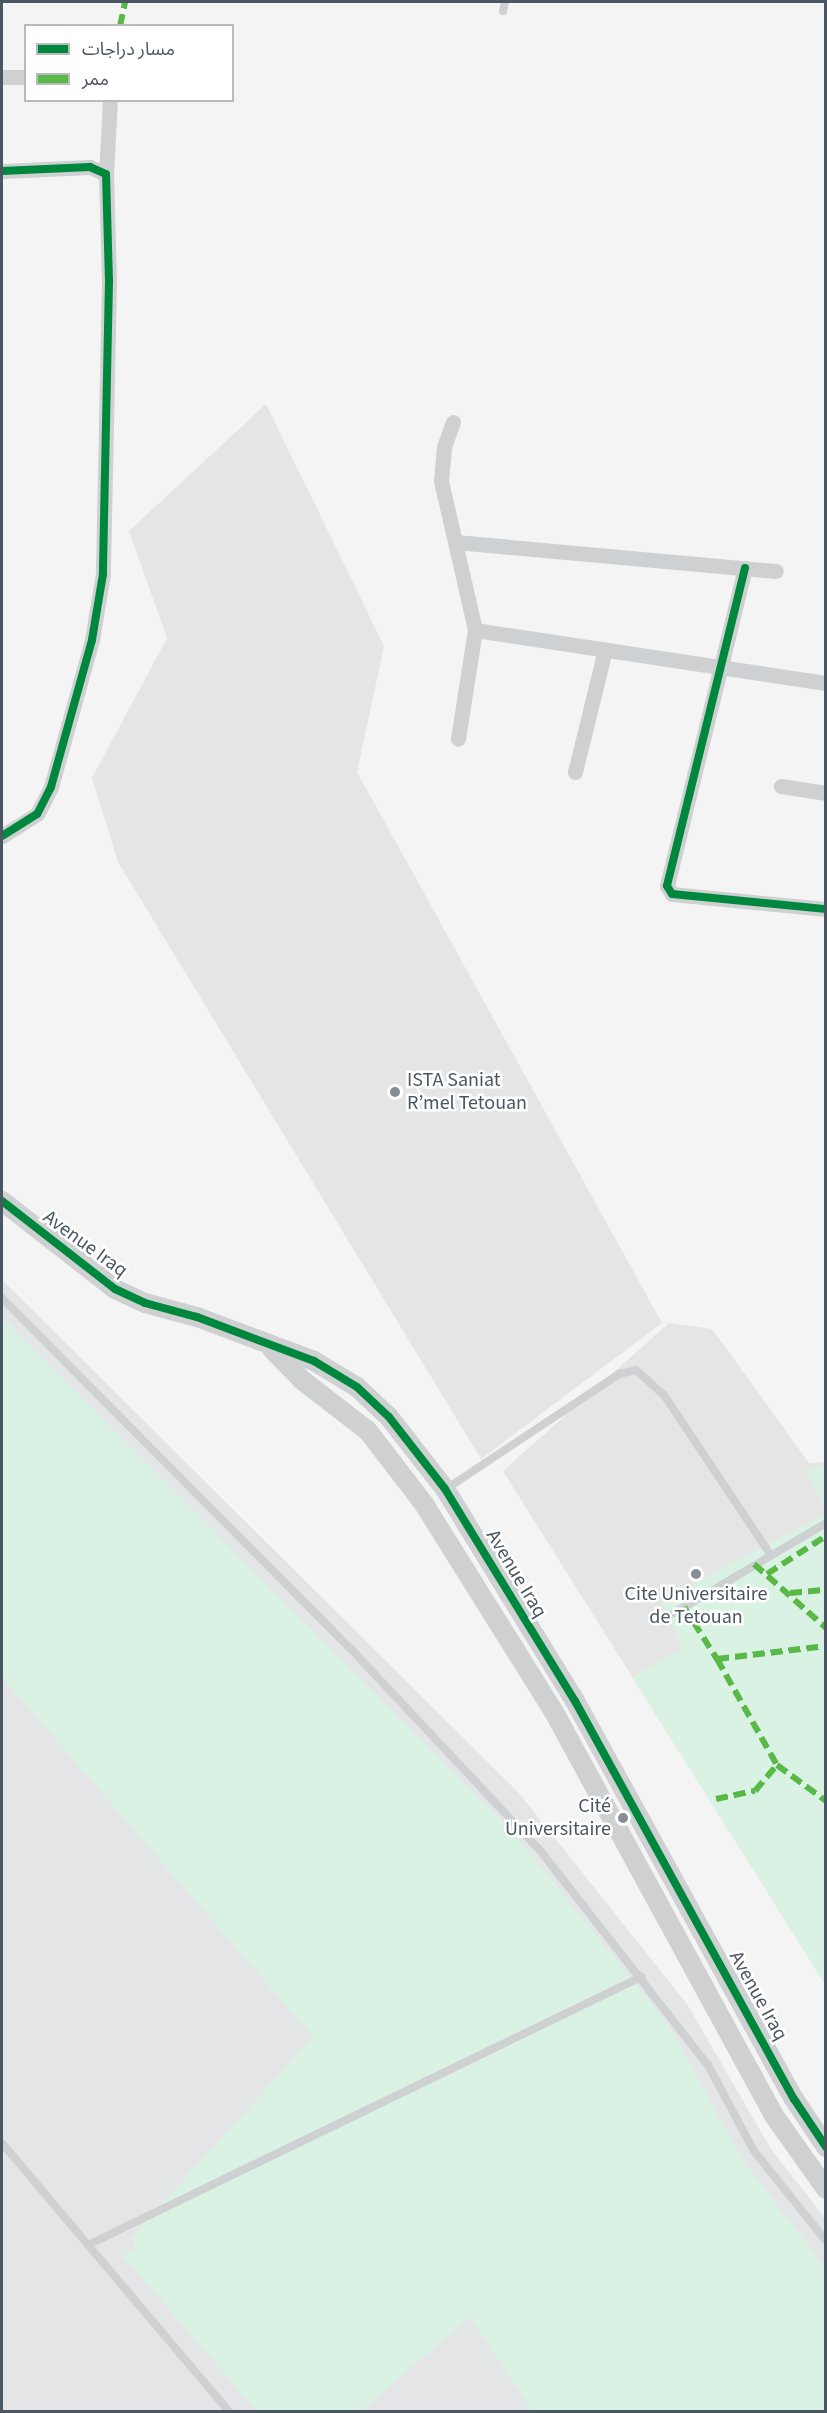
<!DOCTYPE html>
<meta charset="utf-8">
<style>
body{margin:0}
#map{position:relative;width:827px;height:2413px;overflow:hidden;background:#f4f4f4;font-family:"Source Sans 3","Noto Sans Arabic",sans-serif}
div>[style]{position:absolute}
.education>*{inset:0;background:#e6e5e6}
.airport>*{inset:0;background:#e4e5e7}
.green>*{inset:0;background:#d9f2e3}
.service>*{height:8px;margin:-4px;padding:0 4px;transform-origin:4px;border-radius:4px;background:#ced0d2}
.minor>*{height:15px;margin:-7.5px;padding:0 7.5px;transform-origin:7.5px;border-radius:7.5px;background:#ced0d2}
.tertiary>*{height:20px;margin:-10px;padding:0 10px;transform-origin:10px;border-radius:10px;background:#ced0d2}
.quiet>*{height:6px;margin-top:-3px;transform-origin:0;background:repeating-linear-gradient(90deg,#58b947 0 12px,transparent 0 18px)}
.cycleway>*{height:8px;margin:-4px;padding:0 4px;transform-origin:4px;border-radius:4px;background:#00873e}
.dots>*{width:16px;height:16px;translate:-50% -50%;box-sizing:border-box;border:3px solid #fff;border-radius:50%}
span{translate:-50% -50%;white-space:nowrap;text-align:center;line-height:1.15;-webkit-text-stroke:5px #fff;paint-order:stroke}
.poi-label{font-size:20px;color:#4a5661}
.left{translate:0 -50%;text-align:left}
.right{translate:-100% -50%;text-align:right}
.street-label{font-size:20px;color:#4a5661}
.frame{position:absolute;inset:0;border:3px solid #4a5661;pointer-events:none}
.legend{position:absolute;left:24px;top:24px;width:210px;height:78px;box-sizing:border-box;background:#fff;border:2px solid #b7bbc0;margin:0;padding:8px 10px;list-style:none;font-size:18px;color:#4a5661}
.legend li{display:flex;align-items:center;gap:12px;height:30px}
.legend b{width:30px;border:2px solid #b7bbc0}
</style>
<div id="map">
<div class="education">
<div style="clip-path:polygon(266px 404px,384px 646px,357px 772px,662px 1323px,481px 1459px,118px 862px,92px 778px,167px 638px,129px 531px)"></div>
<div style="clip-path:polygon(669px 1323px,712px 1329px,809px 1463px,825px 1462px,825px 1984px,503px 1471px)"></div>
</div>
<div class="airport">
<div style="clip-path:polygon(2px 1280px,518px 1792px,687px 2004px,771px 2149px,825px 2218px,825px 2411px,2px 2411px)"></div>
</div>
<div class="green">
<div style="clip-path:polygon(2px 1317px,513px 1832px,670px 2027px,743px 2161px,825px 2267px,825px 2411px,532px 2411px,470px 2317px,361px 2411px,257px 2411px,123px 2256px,136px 2247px,131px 2238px,313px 2037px,2px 1677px)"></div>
<div style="clip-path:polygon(825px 1468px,826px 1468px,825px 1508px,805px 1469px)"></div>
<div style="clip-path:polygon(825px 1514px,825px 1984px,632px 1677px,682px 1649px,661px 1601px)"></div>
</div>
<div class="service">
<div style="left:503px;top:11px;width:9px;rotate:-77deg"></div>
<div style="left:2px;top:1298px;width:494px;rotate:45.2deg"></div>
<div style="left:350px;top:1648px;width:276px;rotate:46.8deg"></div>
<div style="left:539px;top:1849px;width:274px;rotate:52deg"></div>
<div style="left:708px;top:2065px;width:98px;rotate:61.9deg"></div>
<div style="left:754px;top:2151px;width:115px;rotate:51.3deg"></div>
<div style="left:446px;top:1489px;width:208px;rotate:-33.6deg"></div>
<div style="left:619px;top:1374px;width:17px;rotate:-13deg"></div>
<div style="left:636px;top:1370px;width:38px;rotate:42deg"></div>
<div style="left:664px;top:1395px;width:191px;rotate:56.3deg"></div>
<div style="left:674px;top:1613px;width:177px;rotate:-30.6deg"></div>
<div style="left:2px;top:2143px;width:352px;rotate:49.8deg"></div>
<div style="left:88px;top:2245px;width:615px;rotate:-25.86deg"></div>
</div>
<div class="minor">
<div style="left:2px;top:77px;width:24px"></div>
<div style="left:2px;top:171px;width:88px;rotate:-2.6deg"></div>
<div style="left:90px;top:167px;width:17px;rotate:24deg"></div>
<div style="left:106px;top:174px;width:107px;rotate:88.4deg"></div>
<div style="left:109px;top:281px;width:293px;rotate:91.2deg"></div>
<div style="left:103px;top:574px;width:67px;rotate:99.5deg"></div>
<div style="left:92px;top:640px;width:153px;rotate:105.6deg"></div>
<div style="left:51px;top:787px;width:30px;rotate:117deg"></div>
<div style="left:37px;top:814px;width:41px;rotate:147.8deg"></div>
<div style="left:106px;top:174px;width:74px;rotate:-86.9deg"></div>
<div style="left:453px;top:422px;width:27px;rotate:110deg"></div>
<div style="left:444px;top:447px;width:34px;rotate:95deg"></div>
<div style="left:441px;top:481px;width:153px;rotate:77.1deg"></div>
<div style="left:475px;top:630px;width:110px;rotate:98.9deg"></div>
<div style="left:456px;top:542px;width:321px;rotate:5.2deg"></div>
<div style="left:745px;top:568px;width:327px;rotate:103.8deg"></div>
<div style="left:667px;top:886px;width:9px;rotate:58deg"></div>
<div style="left:672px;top:894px;width:155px;rotate:5.6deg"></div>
<div style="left:475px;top:630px;width:355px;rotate:8.6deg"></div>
<div style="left:575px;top:772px;width:126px;rotate:-76.2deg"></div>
<div style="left:781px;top:786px;width:46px;rotate:8.8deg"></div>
</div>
<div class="tertiary">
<div style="left:2px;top:1201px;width:143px;rotate:37.9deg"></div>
<div style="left:115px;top:1289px;width:33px;rotate:25deg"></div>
<div style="left:145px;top:1303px;width:54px;rotate:15.1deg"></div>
<div style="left:197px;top:1317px;width:125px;rotate:20.6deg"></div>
<div style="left:314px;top:1361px;width:50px;rotate:31.2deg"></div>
<div style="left:357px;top:1387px;width:44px;rotate:43.2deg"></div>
<div style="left:389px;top:1417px;width:91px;rotate:52.1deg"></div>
<div style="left:445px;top:1489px;width:249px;rotate:58.5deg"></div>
<div style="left:575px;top:1701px;width:454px;rotate:61.2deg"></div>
<div style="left:794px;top:2099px;width:58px;rotate:56.3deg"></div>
<div style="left:272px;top:1349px;width:43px;rotate:45.9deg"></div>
<div style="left:302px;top:1380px;width:83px;rotate:37.7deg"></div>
<div style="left:368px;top:1431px;width:92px;rotate:52.5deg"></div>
<div style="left:424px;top:1504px;width:245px;rotate:58deg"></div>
<div style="left:554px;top:1712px;width:461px;rotate:61.4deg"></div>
<div style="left:775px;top:2117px;width:88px;rotate:54.7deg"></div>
</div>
<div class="quiet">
<div style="left:120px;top:26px;width:25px;rotate:-78deg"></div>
<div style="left:754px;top:1564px;width:96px;rotate:41.6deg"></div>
<div style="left:767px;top:1574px;width:70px;rotate:-32.8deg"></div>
<div style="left:790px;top:1593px;width:36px;rotate:-5deg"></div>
<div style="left:684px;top:1607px;width:62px;rotate:57.6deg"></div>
<div style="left:717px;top:1659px;width:110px;rotate:-6.8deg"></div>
<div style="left:717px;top:1659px;width:122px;rotate:60.5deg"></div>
<div style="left:777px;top:1765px;width:61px;rotate:36.3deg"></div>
<div style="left:716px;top:1799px;width:40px;rotate:-12deg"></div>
<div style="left:755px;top:1791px;width:34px;rotate:-50deg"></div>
</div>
<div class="cycleway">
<div style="left:2px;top:171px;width:88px;rotate:-2.6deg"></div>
<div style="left:90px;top:167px;width:17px;rotate:24deg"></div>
<div style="left:106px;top:174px;width:107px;rotate:88.4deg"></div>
<div style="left:109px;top:281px;width:293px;rotate:91.2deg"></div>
<div style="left:103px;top:574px;width:67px;rotate:99.5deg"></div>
<div style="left:92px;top:640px;width:153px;rotate:105.6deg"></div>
<div style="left:51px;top:787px;width:30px;rotate:117deg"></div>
<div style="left:37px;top:814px;width:41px;rotate:147.8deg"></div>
<div style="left:745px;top:568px;width:327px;rotate:103.8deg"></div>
<div style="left:667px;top:886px;width:9px;rotate:58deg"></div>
<div style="left:672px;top:894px;width:155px;rotate:5.6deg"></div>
<div style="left:2px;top:1201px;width:143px;rotate:37.9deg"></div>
<div style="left:115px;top:1289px;width:33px;rotate:25deg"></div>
<div style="left:145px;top:1303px;width:54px;rotate:15.1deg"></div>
<div style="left:197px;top:1317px;width:125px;rotate:20.6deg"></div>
<div style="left:314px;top:1361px;width:50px;rotate:31.2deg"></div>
<div style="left:357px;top:1387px;width:44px;rotate:43.2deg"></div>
<div style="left:389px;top:1417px;width:91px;rotate:52.1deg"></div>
<div style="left:445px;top:1489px;width:249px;rotate:58.5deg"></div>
<div style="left:575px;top:1701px;width:454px;rotate:61.2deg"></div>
<div style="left:794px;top:2099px;width:58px;rotate:56.3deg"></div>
</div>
<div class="dots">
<div style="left:395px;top:1092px;background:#868d94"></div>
<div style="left:696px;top:1574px;background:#868d94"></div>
<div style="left:623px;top:1818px;background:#868d94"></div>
</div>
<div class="poi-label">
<span class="left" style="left:407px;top:1092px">ISTA Saniat<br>R’mel Tetouan</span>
<span style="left:696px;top:1606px">Cite Universitaire<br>de Tetouan</span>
<span class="right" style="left:611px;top:1818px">Cité<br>Universitaire</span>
</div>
<div class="street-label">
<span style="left:85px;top:1244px;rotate:36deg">Avenue Iraq</span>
<span style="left:516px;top:1574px;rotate:59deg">Avenue Iraq</span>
<span style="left:758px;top:1996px;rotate:61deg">Avenue Iraq</span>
</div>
<div class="frame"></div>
<ul class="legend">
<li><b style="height:8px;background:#00873e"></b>مسار دراجات</li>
<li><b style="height:8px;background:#58b947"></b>ممر</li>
</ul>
</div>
